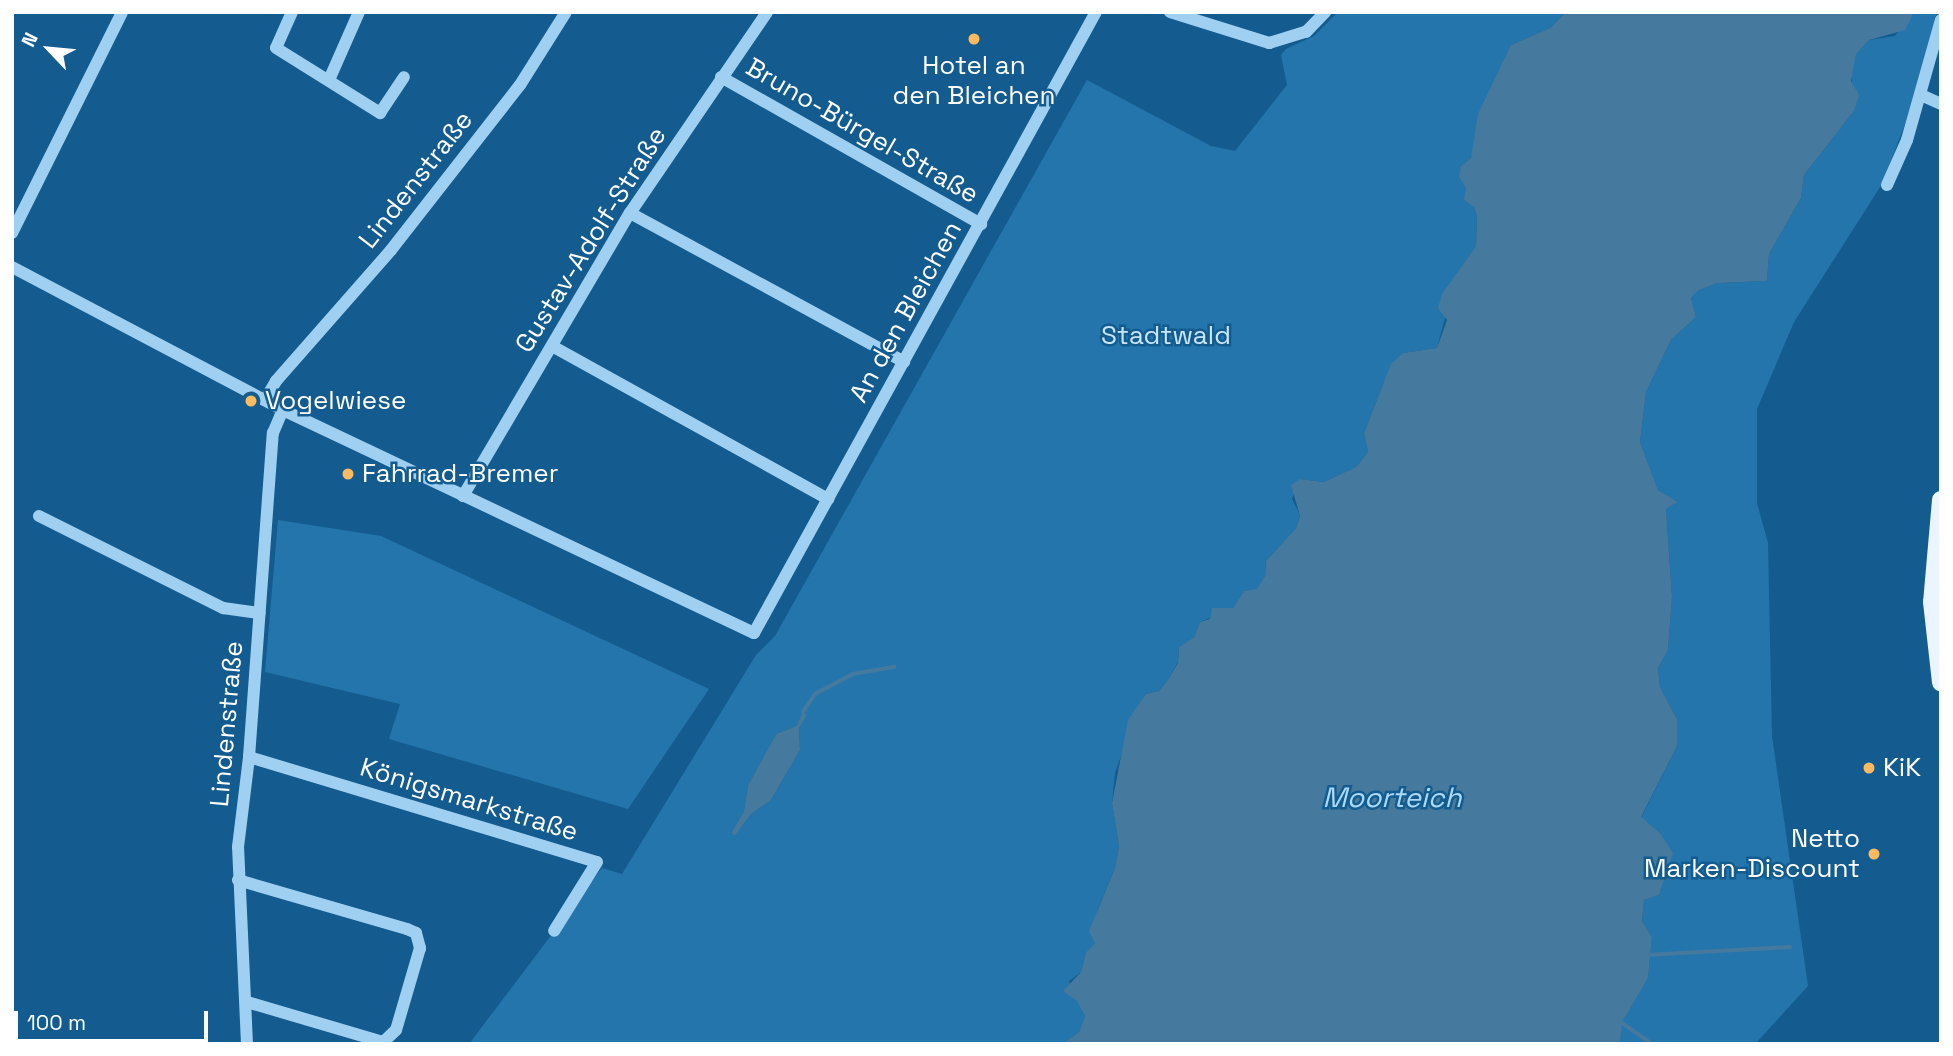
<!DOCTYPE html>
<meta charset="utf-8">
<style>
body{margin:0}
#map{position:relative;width:1953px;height:1056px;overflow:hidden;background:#145c8f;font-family:"Space Grotesk",sans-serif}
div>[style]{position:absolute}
.green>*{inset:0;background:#2475ac}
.water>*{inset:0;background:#46799e}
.stream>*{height:3.5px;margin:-1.75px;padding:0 1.75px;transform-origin:1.75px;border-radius:1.75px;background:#46799e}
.minor>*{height:12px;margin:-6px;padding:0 6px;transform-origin:6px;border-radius:6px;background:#a0d0f1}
.major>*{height:18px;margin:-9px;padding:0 9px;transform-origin:9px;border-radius:9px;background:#eaf5ff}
.dots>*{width:19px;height:19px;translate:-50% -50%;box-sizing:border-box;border:4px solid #145c8f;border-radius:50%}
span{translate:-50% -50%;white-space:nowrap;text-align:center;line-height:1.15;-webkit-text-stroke:5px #145c8f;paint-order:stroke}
.poi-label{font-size:26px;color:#fff}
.left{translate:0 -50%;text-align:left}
.right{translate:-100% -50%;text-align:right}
.street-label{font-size:26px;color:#fff}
.park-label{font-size:26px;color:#c7e6fc}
.water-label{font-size:28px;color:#acd9f8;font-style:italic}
.frame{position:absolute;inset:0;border:14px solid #fff;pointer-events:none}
.north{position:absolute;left:14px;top:14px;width:70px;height:70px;-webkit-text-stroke:5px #145c8f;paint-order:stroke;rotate:296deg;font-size:19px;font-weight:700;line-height:28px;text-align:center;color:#fff}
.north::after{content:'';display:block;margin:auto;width:24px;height:32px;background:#fff;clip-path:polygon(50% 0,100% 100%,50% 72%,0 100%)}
.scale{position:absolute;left:14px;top:1011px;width:194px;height:32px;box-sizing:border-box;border:4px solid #fff;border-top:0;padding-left:9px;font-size:21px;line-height:24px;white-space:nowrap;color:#fff;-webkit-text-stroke:5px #145c8f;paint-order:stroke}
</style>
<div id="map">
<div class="green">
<div style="clip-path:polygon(evenodd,1338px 12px,1566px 12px,1550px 28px,1511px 45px,1471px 158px,1461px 166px,1477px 216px,1476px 246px,1457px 273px,1437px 348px,1403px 353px,1382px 387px,1364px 433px,1368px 452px,1356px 467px,1324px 482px,1300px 479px,1292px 499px,1300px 515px,1296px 528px,1266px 561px,1265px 576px,1257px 590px,1244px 591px,1233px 608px,1200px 622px,1194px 637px,1179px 647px,1178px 662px,1169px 678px,1159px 691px,1146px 694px,1138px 707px,1115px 773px,1112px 803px,1119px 846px,1115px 868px,1097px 911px,1095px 943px,1086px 952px,1081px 972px,1069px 981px,1085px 1016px,1079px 1032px,1062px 1044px,469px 1044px,602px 868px,622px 874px,756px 655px,775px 636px,1087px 80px,1211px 146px,1235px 151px,1287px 85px,1281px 55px,1286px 49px,1314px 36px,1338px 12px,803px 713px,806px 715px,799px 728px,800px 750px,771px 800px,751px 814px,735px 836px,731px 833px,744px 811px,748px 785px,776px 734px,796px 726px,803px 713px)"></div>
<div style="clip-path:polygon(1914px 12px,1937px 12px,1914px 101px,1882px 184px,1794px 322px,1757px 409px,1757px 503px,1768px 543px,1772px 736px,1808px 986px,1755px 1044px,1620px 1044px,1621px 1022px,1648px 978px,1652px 937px,1642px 921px,1644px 900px,1659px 895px,1665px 874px,1660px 833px,1641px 818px,1677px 746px,1677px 719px,1660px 687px,1658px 668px,1668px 650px,1672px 597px,1666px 509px,1678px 502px,1658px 490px,1640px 442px,1646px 392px,1671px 340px,1696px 317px,1691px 298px,1699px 290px,1718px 283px,1767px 281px,1769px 254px,1801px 198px,1804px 175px,1854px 111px,1851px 67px,1856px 53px,1869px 40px,1895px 36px)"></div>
<div style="clip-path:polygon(278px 520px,381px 536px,709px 689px,628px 809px,389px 739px,400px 704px,265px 672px)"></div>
</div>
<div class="water">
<div style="clip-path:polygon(1566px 12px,1914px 12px,1905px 30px,1869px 40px,1856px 54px,1851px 81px,1859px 95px,1854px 111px,1804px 175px,1801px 198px,1769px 254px,1767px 281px,1718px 283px,1699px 290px,1691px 298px,1696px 317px,1671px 340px,1646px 392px,1640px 442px,1658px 490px,1678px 502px,1666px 509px,1672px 597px,1668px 650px,1658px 668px,1660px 687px,1677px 719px,1677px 746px,1641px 817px,1660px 833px,1673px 853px,1659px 895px,1644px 900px,1642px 921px,1652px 937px,1648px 978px,1622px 1022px,1620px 1044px,1062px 1044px,1079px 1032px,1085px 1016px,1077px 1001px,1063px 991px,1081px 972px,1086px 952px,1095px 943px,1089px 931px,1115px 868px,1119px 846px,1112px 803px,1128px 720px,1146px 694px,1159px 691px,1169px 678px,1178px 663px,1179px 647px,1194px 637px,1200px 622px,1210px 619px,1212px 608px,1233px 608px,1244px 591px,1257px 589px,1265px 576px,1266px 561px,1296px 528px,1300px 516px,1291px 485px,1300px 479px,1324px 482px,1356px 467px,1368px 452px,1364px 433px,1391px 364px,1403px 353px,1437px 348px,1447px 320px,1438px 308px,1442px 294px,1476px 246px,1477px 216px,1474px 207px,1464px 200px,1466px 188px,1459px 177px,1461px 166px,1471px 158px,1478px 114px,1511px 45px,1550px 28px)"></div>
<div style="clip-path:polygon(803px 712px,807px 715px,799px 728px,800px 750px,771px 800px,751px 814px,735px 836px,731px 833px,744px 811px,748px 785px,776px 734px,796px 726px)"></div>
</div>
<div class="stream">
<div style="left:803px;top:712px;width:22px;rotate:-56deg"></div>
<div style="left:815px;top:694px;width:43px;rotate:-27.8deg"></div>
<div style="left:853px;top:674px;width:42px;rotate:-9.7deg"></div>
<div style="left:1647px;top:955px;width:143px;rotate:-3.2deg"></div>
<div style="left:1621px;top:1022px;width:39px;rotate:35deg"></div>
</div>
<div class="minor">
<div style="left:292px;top:12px;width:39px;rotate:114deg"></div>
<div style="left:276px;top:48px;width:123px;rotate:32deg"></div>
<div style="left:380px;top:113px;width:43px;rotate:-56.3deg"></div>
<div style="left:1170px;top:12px;width:104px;rotate:17.4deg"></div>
<div style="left:1269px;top:43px;width:39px;rotate:-17deg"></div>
<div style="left:1306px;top:32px;width:28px;rotate:-46deg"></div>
<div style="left:721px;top:77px;width:299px;rotate:29.5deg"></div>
<div style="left:329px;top:80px;width:74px;rotate:-66.2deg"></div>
<div style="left:1921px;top:95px;width:22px;rotate:24deg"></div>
<div style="left:1887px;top:185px;width:49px;rotate:-66deg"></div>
<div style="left:1907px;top:140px;width:125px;rotate:-74.2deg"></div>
<div style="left:630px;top:213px;width:312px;rotate:28.5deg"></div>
<div style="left:12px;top:233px;width:247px;rotate:-63.5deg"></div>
<div style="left:12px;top:267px;width:306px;rotate:27.8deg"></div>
<div style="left:283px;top:410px;width:521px;rotate:25.34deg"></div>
<div style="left:754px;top:633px;width:709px;rotate:-61.16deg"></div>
<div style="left:552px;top:346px;width:316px;rotate:29deg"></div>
<div style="left:265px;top:400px;width:22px;rotate:-60deg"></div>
<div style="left:276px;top:381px;width:174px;rotate:-48.7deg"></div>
<div style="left:391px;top:250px;width:209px;rotate:-52deg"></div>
<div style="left:520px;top:85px;width:86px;rotate:-57.8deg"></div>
<div style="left:463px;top:496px;width:329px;rotate:-59.5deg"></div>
<div style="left:630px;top:213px;width:243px;rotate:-55.7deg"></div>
<div style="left:39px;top:516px;width:206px;rotate:26.6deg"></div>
<div style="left:223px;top:608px;width:37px;rotate:8deg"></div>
<div style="left:249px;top:757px;width:363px;rotate:16.8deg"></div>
<div style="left:597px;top:862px;width:81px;rotate:121.9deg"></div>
<div style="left:238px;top:880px;width:176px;rotate:16.2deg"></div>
<div style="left:407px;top:929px;width:10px;rotate:24deg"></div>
<div style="left:416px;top:933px;width:16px;rotate:75deg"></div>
<div style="left:420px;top:948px;width:85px;rotate:106.3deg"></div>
<div style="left:396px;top:1030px;width:18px;rotate:137deg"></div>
<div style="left:383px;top:1042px;width:142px;rotate:-163.6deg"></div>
<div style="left:247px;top:1044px;width:197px;rotate:-92.6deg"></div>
<div style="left:238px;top:847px;width:91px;rotate:-83deg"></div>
<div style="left:249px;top:757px;width:325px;rotate:-85.8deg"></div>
<div style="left:273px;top:433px;width:25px;rotate:-67deg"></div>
</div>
<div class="major">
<div style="left:1941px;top:500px;width:102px;rotate:95deg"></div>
<div style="left:1932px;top:602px;width:81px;rotate:83.6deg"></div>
</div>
<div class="dots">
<div style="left:974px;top:39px;background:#ffba60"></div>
<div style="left:251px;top:401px;background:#ffba60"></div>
<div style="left:348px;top:474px;background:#ffba60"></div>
<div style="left:1869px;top:768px;background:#ffba60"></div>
<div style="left:1874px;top:854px;background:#ffba60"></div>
</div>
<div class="poi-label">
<span style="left:974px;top:81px">Hotel an<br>den Bleichen</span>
<span class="left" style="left:265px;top:401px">Vogelwiese</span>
<span class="left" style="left:362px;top:474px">Fahrrad-Bremer</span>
<span class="left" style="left:1883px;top:768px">KiK</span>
<span class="right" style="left:1860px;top:854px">Netto<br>Marken-Discount</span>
</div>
<div class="street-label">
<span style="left:862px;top:131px;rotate:30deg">Bruno-Bürgel-Straße</span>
<span style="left:416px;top:180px;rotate:-52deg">Lindenstraße</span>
<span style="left:591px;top:240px;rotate:-58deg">Gustav-Adolf-Straße</span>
<span style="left:906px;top:312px;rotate:-61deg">An den Bleichen</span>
<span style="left:227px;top:724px;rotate:-85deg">Lindenstraße</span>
<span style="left:469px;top:800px;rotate:17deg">Königsmarkstraße</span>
</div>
<div class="park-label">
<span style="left:1166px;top:336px">Stadtwald</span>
</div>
<div class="water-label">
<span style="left:1392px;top:797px">Moorteich</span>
</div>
<div class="frame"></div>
<div class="north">N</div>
<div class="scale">100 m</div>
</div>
